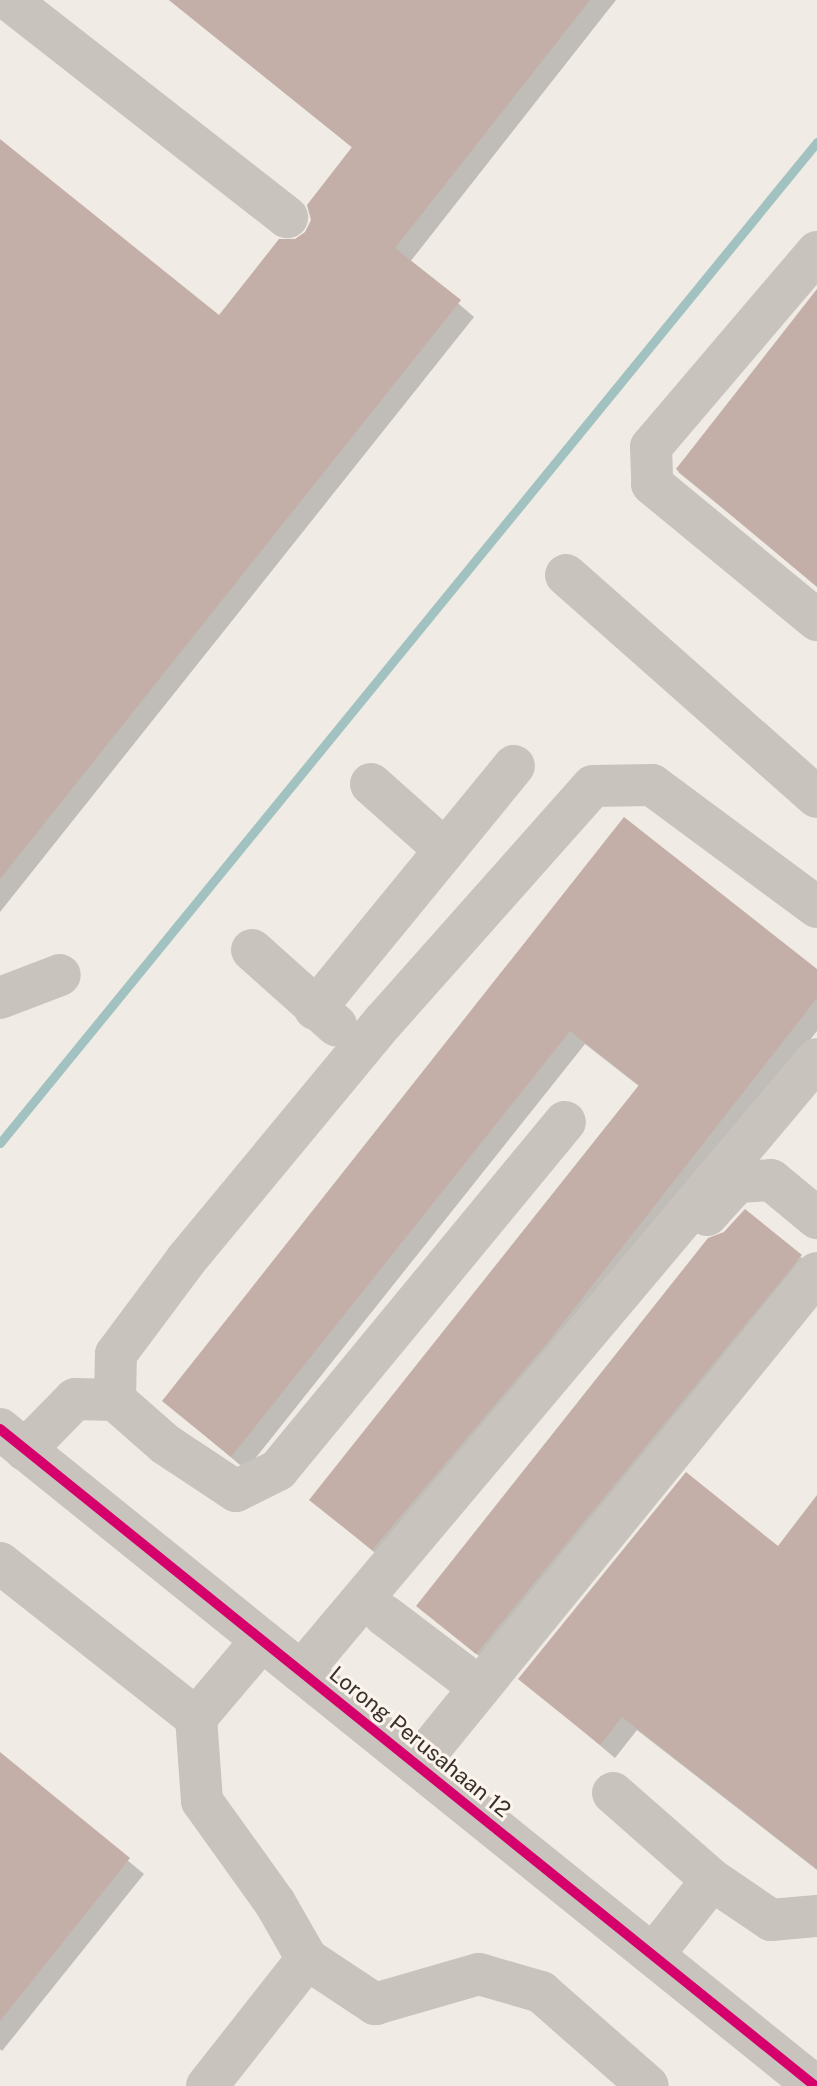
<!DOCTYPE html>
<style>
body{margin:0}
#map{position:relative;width:817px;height:2086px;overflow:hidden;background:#f0ebe5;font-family:"Public Sans",sans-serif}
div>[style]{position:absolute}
.shadow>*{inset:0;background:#0003}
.stream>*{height:9px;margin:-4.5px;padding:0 4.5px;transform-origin:4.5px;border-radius:4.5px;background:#a1c2c1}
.building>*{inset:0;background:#c3afa7}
.minor>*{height:42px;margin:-21px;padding:0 21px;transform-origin:21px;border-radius:21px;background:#c9c3be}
.cycleway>*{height:10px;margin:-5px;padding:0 5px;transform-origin:5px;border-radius:5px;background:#d6006c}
span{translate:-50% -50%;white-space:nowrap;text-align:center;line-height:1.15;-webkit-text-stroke:6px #fbf5ee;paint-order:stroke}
.street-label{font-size:22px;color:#3b302b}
</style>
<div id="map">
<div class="shadow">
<div style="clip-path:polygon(169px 0,616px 0,410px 262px,474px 317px,0 912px,0 142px,219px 318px,307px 234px,354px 149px)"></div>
<div style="clip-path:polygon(817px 291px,817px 585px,678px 472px)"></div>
<div style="clip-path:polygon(624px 820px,817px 972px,817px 1031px,562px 1356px,388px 1564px,312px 1500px,640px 1087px,585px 1044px,246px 1470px,164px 1401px)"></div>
<div style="clip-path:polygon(801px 1257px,815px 1271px,492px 1667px,419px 1606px)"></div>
<div style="clip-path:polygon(817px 1499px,817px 1870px,637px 1730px,615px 1758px,521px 1679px,778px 1549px)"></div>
<div style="clip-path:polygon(0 1755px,144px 1874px,2px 2051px,0 2049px)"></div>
</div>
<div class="stream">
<div style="left:0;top:1143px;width:1292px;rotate:-50.78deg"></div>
</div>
<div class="building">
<div style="clip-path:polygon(169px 0,590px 0,395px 248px,461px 300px,0 879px,0 139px,219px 315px,279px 239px,295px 239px,305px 232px,311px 220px,307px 205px,352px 147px)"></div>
<div style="clip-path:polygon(817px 289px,817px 587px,676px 469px)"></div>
<div style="clip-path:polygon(624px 817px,817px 969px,817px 998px,548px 1342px,372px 1550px,309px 1500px,639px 1085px,570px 1031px,231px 1457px,162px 1401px)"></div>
<div style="clip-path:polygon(745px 1209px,802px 1255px,476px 1654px,416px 1606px,708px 1238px,724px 1232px)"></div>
<div style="clip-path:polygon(686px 1472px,778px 1546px,817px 1495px,817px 1869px,622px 1717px,600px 1745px,518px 1679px)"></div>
<div style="clip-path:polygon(0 1752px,130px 1858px,0 2021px)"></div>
</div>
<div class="minor">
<div style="left:9px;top:0;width:353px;rotate:38deg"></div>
<div style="left:817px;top:252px;width:256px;rotate:130.4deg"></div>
<div style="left:651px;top:447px;width:37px;rotate:88deg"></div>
<div style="left:652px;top:484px;width:214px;rotate:39.5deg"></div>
<div style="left:566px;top:575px;width:335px;rotate:41.5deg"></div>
<div style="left:371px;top:784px;width:99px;rotate:41.7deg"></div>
<div style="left:252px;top:950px;width:113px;rotate:41.8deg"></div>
<div style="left:0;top:998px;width:64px;rotate:-21deg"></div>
<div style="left:315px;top:1009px;width:314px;rotate:-50.7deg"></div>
<div style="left:707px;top:1215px;width:45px;rotate:-47.7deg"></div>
<div style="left:737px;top:1182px;width:34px;rotate:-3deg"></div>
<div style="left:771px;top:1180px;width:60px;rotate:39.6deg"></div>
<div style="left:115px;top:1400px;width:46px;rotate:-88.8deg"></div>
<div style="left:116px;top:1354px;width:117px;rotate:-53.3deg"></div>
<div style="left:186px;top:1260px;width:310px;rotate:-50.4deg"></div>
<div style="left:384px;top:1021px;width:314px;rotate:-48.4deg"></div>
<div style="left:593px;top:786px;width:59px;rotate:-1deg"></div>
<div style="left:652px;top:785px;width:205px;rotate:36.5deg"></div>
<div style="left:0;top:1429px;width:1047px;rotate:38.87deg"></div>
<div style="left:25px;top:1450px;width:71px;rotate:-45.6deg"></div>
<div style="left:75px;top:1399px;width:40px;rotate:1.4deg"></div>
<div style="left:115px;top:1400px;width:67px;rotate:41.3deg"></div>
<div style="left:165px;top:1444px;width:85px;rotate:33.5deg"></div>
<div style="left:236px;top:1491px;width:47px;rotate:-26.6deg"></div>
<div style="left:278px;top:1470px;width:451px;rotate:-50.5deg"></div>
<div style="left:0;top:1563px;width:250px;rotate:38.3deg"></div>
<div style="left:384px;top:1615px;width:118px;rotate:37.1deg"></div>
<div style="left:301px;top:1672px;width:801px;rotate:-49.91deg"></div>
<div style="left:417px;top:1765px;width:634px;rotate:-50.89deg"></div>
<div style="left:613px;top:1793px;width:132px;rotate:41.3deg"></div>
<div style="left:653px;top:1955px;width:95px;rotate:-51.8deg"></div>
<div style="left:712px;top:1880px;width:71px;rotate:34.1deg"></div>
<div style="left:771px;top:1920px;width:46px;rotate:-5deg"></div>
<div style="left:307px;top:1959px;width:82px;rotate:33.5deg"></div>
<div style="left:375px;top:2004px;width:108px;rotate:-16.1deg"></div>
<div style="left:479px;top:1974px;width:65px;rotate:16.2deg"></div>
<div style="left:541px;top:1992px;width:142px;rotate:41.3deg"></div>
<div style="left:207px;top:2086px;width:162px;rotate:-51.8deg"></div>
<div style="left:307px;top:1959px;width:64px;rotate:-119.7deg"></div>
<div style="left:275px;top:1903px;width:125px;rotate:-125.6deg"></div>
<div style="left:202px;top:1801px;width:83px;rotate:-94.1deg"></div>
<div style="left:196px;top:1718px;width:102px;rotate:-49.8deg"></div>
</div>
<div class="cycleway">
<div style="left:0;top:1429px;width:1047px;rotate:38.87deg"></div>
</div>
<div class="street-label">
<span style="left:420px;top:1742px;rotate:39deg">Lorong Perusahaan 12</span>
</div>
</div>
